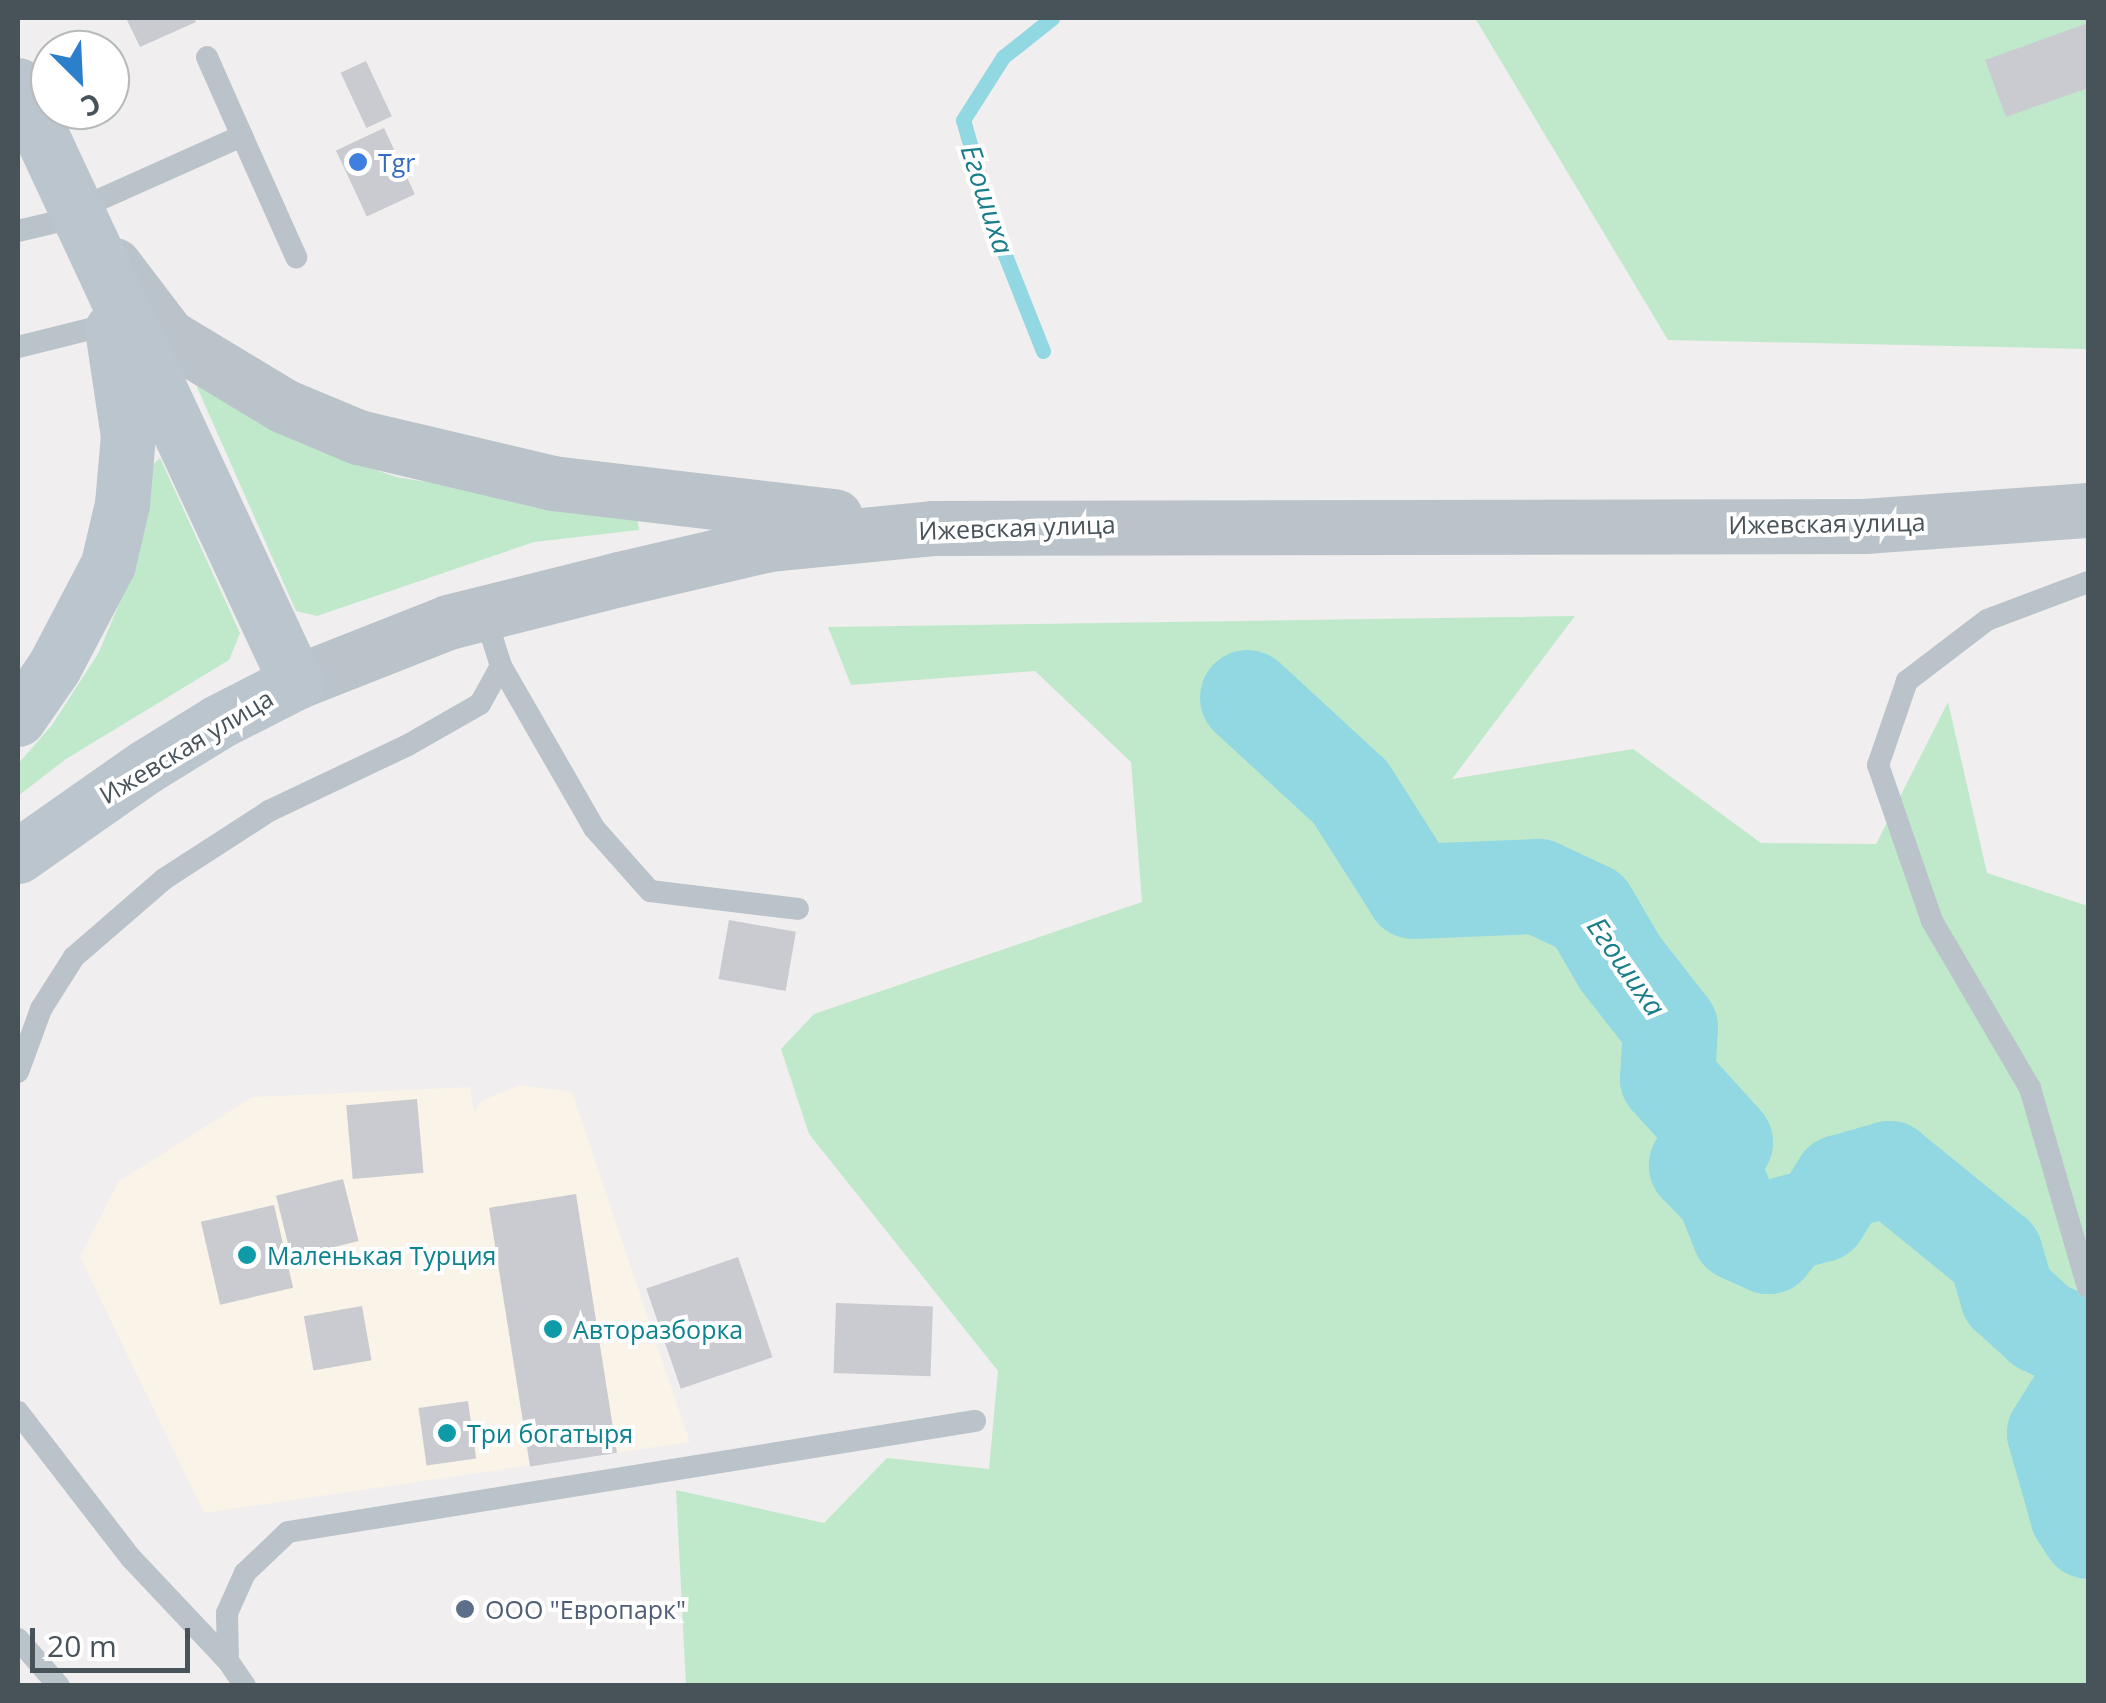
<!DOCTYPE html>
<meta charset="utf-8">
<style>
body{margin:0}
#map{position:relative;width:2106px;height:1703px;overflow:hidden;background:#f0eeee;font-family:"Open Sans",sans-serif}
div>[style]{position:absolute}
.commercial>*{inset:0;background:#f9f3e8}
.green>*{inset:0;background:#c0e9cc}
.stream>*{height:15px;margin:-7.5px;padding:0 7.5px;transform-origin:7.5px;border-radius:7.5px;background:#92d8e2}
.river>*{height:95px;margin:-47.5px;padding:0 47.5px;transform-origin:47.5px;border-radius:47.5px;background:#92d8e2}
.building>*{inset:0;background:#c9cbd0;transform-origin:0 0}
.service>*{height:22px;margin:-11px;padding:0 11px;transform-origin:11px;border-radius:11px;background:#bac3c9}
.tertiary>*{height:55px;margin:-27.5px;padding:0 27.5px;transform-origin:27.5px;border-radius:27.5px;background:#bac3c9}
.secondary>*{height:55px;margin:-27.5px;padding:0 27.5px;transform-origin:27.5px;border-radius:27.5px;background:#bbc5cd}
.dots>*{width:28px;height:28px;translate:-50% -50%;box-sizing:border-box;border:5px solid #fff;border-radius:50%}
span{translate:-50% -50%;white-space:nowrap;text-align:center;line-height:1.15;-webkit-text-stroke:8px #fff;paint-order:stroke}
.shop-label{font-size:25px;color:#366cbe}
.left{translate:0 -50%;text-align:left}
.street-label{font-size:25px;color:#485259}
.culture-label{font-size:25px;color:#0d838f}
.service-label{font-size:25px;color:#4e5e75}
.water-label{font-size:28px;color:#1a7d8a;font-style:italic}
.frame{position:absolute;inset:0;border:20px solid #485259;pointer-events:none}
.north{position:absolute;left:30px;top:30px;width:100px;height:100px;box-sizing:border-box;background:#fff;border:2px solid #b6babd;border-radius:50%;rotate:156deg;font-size:28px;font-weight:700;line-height:40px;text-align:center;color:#485259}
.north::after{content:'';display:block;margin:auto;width:35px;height:45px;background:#2c80cb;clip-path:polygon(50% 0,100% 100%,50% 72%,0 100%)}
.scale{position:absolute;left:30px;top:1628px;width:160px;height:45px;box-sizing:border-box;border:5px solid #485259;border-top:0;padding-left:12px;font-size:30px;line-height:35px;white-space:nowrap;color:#485259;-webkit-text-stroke:8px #fff;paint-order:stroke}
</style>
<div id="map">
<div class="commercial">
<div style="clip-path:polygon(520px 1085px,572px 1092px,690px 1442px,204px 1513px,80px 1257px,118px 1182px,252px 1097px,470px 1087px,474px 1112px,483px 1100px)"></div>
</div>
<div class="green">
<div style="clip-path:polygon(1475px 18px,2088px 18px,2088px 349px,1668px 340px)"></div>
<div style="clip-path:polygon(204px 379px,331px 454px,396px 477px,637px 515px,639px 530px,534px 542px,317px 616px,296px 611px,197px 387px)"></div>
<div style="clip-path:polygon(160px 458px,240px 633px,229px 660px,66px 759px,18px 796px,18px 764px,52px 725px,99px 652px,134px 568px,145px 472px)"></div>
<div style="clip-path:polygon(1575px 616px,1452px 779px,1633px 749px,1761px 843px,1876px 844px,1948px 702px,1987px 873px,2088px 906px,2088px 1685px,686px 1685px,676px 1490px,824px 1523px,887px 1458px,989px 1469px,998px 1371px,809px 1134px,781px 1049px,814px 1014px,1142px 902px,1131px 762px,1035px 671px,851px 685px,828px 627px)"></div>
</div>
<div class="stream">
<div style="left:1043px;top:351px;width:136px;rotate:-111.6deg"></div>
<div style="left:993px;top:225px;width:109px;rotate:-105.9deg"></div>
<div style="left:963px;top:120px;width:75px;rotate:-57.6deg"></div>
<div style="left:1003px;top:57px;width:63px;rotate:-38.5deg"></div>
</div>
<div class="river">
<div style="left:1247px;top:697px;width:140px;rotate:42.7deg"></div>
<div style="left:1350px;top:792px;width:117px;rotate:57.5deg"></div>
<div style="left:1413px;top:891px;width:125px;rotate:-2.3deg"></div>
<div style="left:1538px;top:886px;width:56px;rotate:25.2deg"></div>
<div style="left:1589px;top:910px;width:61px;rotate:59.7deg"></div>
<div style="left:1620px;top:963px;width:81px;rotate:52deg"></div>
<div style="left:1670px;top:1027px;width:51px;rotate:93.4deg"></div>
<div style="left:1667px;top:1078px;width:86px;rotate:47.8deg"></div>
<div style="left:1725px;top:1142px;width:37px;rotate:142deg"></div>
<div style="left:1696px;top:1165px;width:39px;rotate:46deg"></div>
<div style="left:1723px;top:1193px;width:43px;rotate:68.2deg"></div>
<div style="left:1739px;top:1233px;width:32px;rotate:24deg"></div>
<div style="left:1768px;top:1246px;width:30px;rotate:-50deg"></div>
<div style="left:1787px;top:1223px;width:34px;rotate:-15deg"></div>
<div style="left:1820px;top:1214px;width:38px;rotate:-58deg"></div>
<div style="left:1840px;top:1182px;width:51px;rotate:-15.9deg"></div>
<div style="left:1889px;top:1168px;width:136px;rotate:39.1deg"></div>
<div style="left:1995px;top:1254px;width:43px;rotate:73.7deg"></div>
<div style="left:2007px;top:1295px;width:46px;rotate:42.4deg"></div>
<div style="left:2041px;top:1326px;width:49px;rotate:25.5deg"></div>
<div style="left:2085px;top:1347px;width:35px;rotate:88deg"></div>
<div style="left:2086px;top:1382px;width:60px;rotate:122.1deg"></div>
<div style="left:2054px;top:1433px;width:84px;rotate:74.1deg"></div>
<div style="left:2077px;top:1514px;width:20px;rotate:57deg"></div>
</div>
<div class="building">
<div style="clip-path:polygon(126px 18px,194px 18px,196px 22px,140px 47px)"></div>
<div style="clip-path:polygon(2088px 23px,2088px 88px,2006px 117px,1985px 60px)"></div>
<div style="left:366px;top:61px;width:61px;height:28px;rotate:65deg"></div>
<div style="left:384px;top:128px;width:73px;height:53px;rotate:65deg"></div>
<div style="left:729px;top:920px;width:68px;height:60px;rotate:10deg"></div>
<div style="left:417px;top:1099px;width:74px;height:71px;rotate:85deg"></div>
<div style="left:343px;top:1179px;width:64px;height:69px;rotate:76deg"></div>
<div style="left:576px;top:1194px;width:262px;height:88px;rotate:81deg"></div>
<div style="left:274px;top:1205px;width:85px;height:75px;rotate:77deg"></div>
<div style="left:738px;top:1257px;width:106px;height:97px;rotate:71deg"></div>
<div style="left:836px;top:1303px;width:97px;height:70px;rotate:2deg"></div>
<div style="left:362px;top:1306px;width:55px;height:59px;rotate:80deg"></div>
<div style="left:468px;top:1401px;width:58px;height:50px;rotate:82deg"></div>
</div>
<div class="service">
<div style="left:207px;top:57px;width:86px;rotate:66.1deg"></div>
<div style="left:74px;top:211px;width:184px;rotate:-24.1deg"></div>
<div style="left:242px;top:136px;width:133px;rotate:65.9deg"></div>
<div style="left:18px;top:231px;width:61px;rotate:-13.3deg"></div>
<div style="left:18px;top:347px;width:95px;rotate:-14deg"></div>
<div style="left:2088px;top:582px;width:108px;rotate:159.4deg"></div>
<div style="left:1987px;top:620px;width:101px;rotate:142.7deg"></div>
<div style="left:1907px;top:681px;width:89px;rotate:109deg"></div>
<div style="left:1878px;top:765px;width:165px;rotate:70.9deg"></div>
<div style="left:1932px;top:921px;width:194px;rotate:59.6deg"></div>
<div style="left:2030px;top:1088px;width:207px;rotate:73.8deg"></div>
<div style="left:484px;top:612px;width:57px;rotate:72.5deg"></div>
<div style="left:501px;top:666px;width:187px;rotate:60.1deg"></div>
<div style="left:594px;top:828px;width:84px;rotate:48.4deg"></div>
<div style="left:650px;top:891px;width:149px;rotate:6.9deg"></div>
<div style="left:18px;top:1072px;width:67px;rotate:-69.9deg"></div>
<div style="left:41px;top:1009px;width:62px;rotate:-57.6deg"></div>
<div style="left:74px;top:957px;width:119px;rotate:-40.9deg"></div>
<div style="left:164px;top:879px;width:125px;rotate:-32.9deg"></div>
<div style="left:269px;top:811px;width:154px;rotate:-25.4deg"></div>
<div style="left:408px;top:745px;width:83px;rotate:-29.7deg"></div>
<div style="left:480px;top:704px;width:43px;rotate:-61.1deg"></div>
<div style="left:18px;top:1412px;width:185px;rotate:52.3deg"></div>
<div style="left:131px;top:1558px;width:141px;rotate:46.7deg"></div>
<div style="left:18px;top:1639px;width:62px;rotate:48.9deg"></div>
<div style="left:245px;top:1686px;width:30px;rotate:-124deg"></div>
<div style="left:228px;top:1661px;width:48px;rotate:-91.2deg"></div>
<div style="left:227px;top:1613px;width:44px;rotate:-65.8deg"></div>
<div style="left:245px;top:1573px;width:59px;rotate:-43.6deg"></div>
<div style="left:288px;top:1532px;width:696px;rotate:-9.18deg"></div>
</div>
<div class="tertiary">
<div style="left:114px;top:265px;width:89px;rotate:52.7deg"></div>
<div style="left:168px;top:336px;width:135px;rotate:31.1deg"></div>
<div style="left:284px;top:406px;width:80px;rotate:22.7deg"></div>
<div style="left:358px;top:437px;width:199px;rotate:13.3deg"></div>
<div style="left:552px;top:483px;width:285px;rotate:6.7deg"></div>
<div style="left:296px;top:682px;width:163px;rotate:-21.5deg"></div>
<div style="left:448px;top:622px;width:176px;rotate:-14.1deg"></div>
<div style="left:619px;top:579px;width:155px;rotate:-13.1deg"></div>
<div style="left:770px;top:544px;width:163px;rotate:-5.6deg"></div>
<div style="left:932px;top:528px;width:932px;rotate:-0.12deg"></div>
<div style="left:1864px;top:526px;width:225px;rotate:-4.1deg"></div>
</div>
<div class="secondary">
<div style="left:18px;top:85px;width:659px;rotate:65.03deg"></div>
<div style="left:296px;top:682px;width:88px;rotate:152.9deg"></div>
<div style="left:218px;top:722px;width:86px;rotate:148.3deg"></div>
<div style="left:145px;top:767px;width:155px;rotate:145deg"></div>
<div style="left:18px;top:719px;width:63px;rotate:-55.3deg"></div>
<div style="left:54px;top:667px;width:116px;rotate:-62.3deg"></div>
<div style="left:108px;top:564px;width:62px;rotate:-76.9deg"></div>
<div style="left:122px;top:504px;width:68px;rotate:-85deg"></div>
<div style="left:128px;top:436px;width:108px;rotate:-98.5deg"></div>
</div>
<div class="dots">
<div style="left:358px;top:162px;background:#3f7fe0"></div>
<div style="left:247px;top:1255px;background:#0f9aa8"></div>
<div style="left:553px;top:1329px;background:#0f9aa8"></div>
<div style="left:447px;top:1433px;background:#0f9aa8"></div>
<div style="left:465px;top:1609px;background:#5c6f8a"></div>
</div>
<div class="shop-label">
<span class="left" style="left:378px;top:162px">Tgr</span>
</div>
<div class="street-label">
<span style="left:1827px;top:523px;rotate:-1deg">Ижевская улица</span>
<span style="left:1017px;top:527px;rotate:-2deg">Ижевская улица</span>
<span style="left:186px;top:746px;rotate:-31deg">Ижевская улица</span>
</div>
<div class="culture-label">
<span class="left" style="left:267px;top:1255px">Маленькая Турция</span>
<span class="left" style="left:573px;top:1329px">Авторазборка</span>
<span class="left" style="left:467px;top:1433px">Три богатыря</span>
</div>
<div class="service-label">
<span class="left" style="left:485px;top:1609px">ООО "Европарк"</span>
</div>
<div class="water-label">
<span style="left:988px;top:199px;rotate:72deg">Егошиха</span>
<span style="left:1627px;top:966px;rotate:55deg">Егошиха</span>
</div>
<div class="frame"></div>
<div class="north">С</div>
<div class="scale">20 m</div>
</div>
